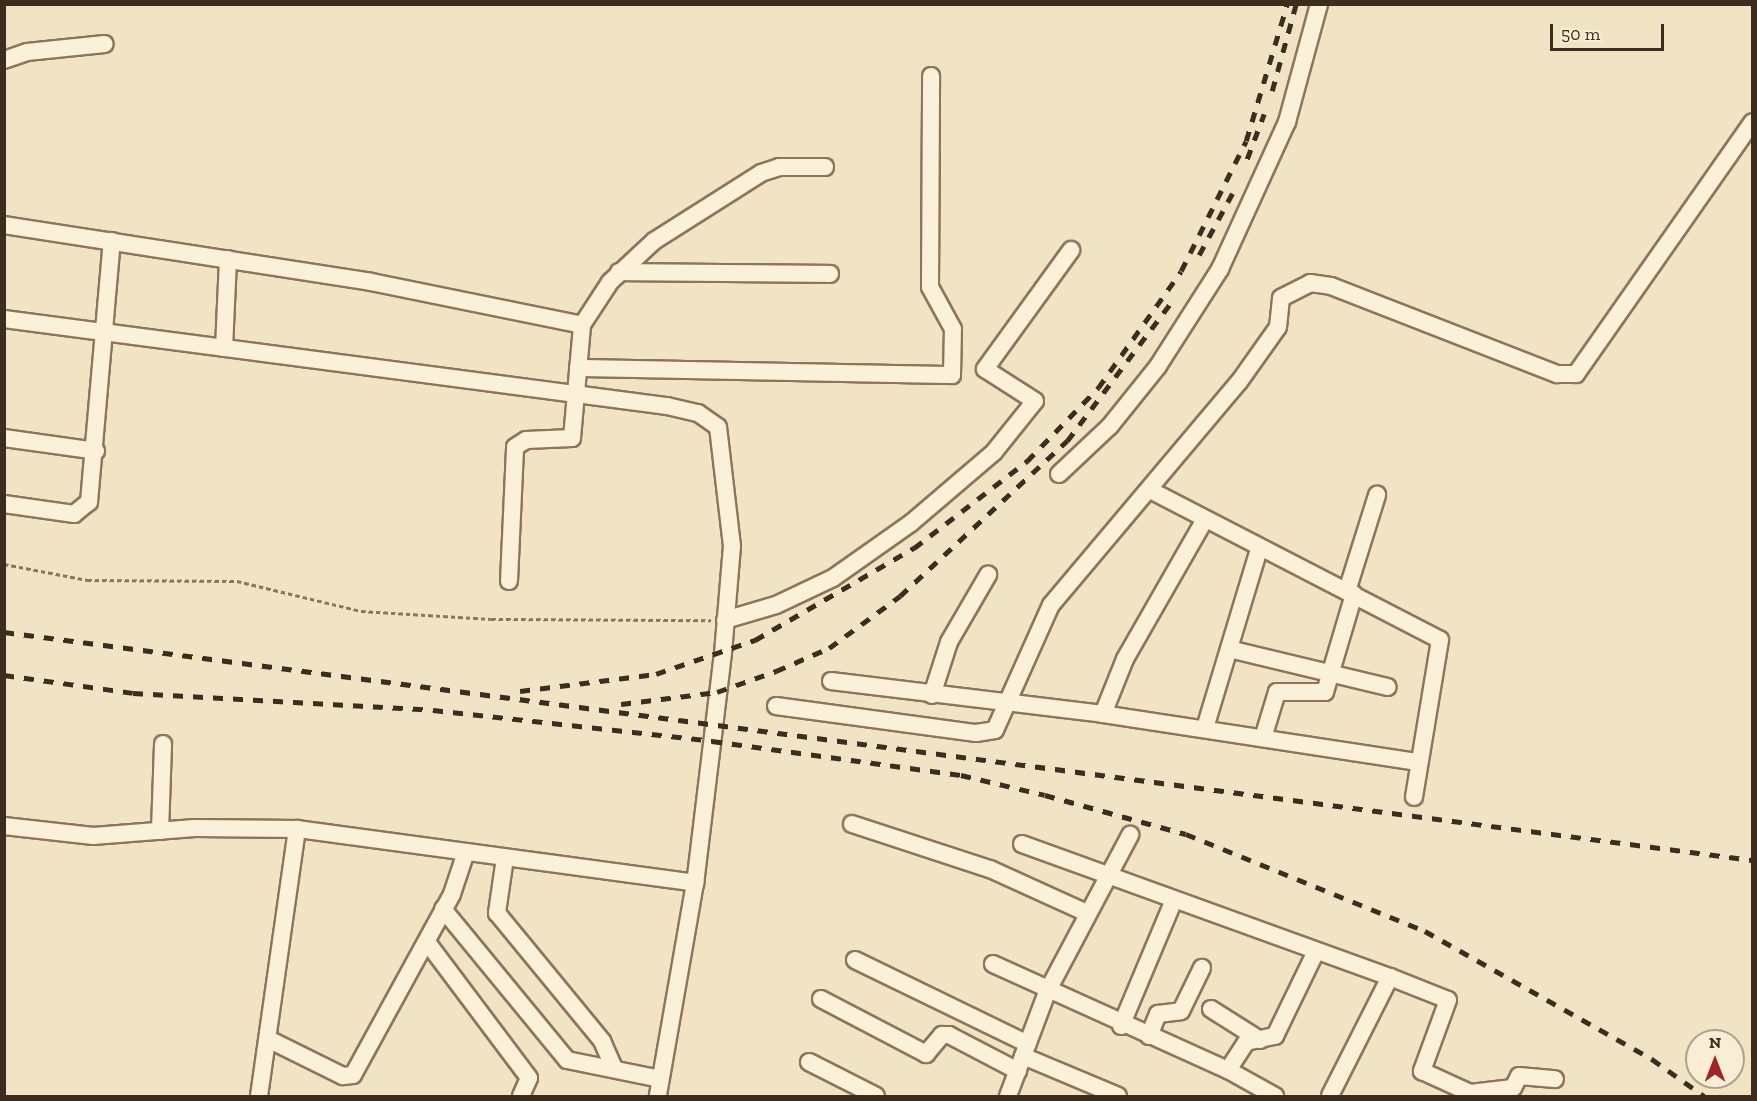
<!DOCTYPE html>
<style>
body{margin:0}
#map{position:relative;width:1757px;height:1101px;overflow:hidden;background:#f1e4c5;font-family:"Zilla Slab",serif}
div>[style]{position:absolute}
.path>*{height:3px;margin-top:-1.5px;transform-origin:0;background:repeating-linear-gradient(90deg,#8e7559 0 4.5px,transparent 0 7.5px)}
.roads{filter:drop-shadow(2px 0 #8e7559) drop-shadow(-2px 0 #8e7559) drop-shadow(0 2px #8e7559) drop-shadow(0 -2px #8e7559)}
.minor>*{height:16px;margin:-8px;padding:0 8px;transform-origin:8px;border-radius:8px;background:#fbf1d9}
.rail>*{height:4.5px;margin-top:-2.25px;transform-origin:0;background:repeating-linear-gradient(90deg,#3d2d1e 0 10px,transparent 0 20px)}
span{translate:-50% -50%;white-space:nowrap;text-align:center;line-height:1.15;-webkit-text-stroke:4.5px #f8eed5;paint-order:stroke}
.frame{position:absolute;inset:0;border:6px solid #3d2d1e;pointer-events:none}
.north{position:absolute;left:1685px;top:1029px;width:60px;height:60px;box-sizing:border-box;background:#f8eed5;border:2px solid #ada18c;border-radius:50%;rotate:0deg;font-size:16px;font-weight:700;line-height:24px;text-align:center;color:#3d2d1e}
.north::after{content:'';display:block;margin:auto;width:21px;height:27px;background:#a12526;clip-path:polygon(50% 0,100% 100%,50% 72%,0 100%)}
.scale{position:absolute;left:1550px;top:24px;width:114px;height:27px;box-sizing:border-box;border:3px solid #3d2d1e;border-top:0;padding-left:8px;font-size:18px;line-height:21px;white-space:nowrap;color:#3d2d1e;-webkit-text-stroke:4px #f8eed5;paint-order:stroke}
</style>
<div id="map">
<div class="path">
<div style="left:4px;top:564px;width:85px;rotate:10.9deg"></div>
<div style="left:87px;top:580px;width:150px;rotate:0.4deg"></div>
<div style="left:237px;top:581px;width:128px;rotate:13.6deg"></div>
<div style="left:361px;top:611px;width:130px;rotate:3.5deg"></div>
<div style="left:491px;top:619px;width:220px;rotate:0.3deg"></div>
</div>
<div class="roads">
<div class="minor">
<div style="left:4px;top:60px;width:24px;rotate:-19deg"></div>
<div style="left:27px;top:52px;width:78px;rotate:-5.9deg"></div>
<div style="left:4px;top:225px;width:371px;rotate:8.8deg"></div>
<div style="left:371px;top:282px;width:215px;rotate:11.5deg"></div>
<div style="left:619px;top:272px;width:211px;rotate:0.5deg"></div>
<div style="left:4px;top:319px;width:669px;rotate:7.48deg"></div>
<div style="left:667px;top:406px;width:32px;rotate:13deg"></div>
<div style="left:698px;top:413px;width:24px;rotate:35deg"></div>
<div style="left:718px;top:427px;width:120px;rotate:83.3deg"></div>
<div style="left:732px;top:546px;width:107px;rotate:94.8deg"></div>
<div style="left:723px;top:653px;width:232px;rotate:96.9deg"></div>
<div style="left:695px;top:883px;width:216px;rotate:99.9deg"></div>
<div style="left:224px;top:348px;width:89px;rotate:-87.4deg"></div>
<div style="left:578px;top:368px;width:374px;rotate:1.1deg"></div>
<div style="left:952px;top:375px;width:46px;rotate:-88.8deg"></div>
<div style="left:953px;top:329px;width:48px;rotate:-118.7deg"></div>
<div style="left:930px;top:287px;width:211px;rotate:-89.7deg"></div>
<div style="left:4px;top:438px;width:93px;rotate:8deg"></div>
<div style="left:1059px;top:474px;width:70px;rotate:-43.3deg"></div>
<div style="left:1110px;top:426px;width:77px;rotate:-51.3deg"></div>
<div style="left:1158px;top:366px;width:115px;rotate:-57.4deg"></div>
<div style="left:1220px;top:269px;width:162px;rotate:-65.5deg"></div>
<div style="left:1287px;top:122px;width:122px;rotate:-74.8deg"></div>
<div style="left:1150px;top:490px;width:326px;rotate:27.3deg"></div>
<div style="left:1440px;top:640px;width:159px;rotate:99.4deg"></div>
<div style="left:4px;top:504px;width:71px;rotate:8.1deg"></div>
<div style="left:74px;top:514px;width:19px;rotate:-39deg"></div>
<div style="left:89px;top:502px;width:262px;rotate:-85deg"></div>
<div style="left:509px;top:581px;width:134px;rotate:-87.4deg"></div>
<div style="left:515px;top:447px;width:13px;rotate:-32deg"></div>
<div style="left:526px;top:440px;width:46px;rotate:-2.5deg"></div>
<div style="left:572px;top:438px;width:113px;rotate:-84.9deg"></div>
<div style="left:582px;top:325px;width:51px;rotate:-56.9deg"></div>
<div style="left:610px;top:282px;width:60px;rotate:-43deg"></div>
<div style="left:654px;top:241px;width:127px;rotate:-32.4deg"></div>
<div style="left:761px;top:173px;width:19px;rotate:-18deg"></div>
<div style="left:779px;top:167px;width:46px"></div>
<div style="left:1347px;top:591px;width:101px;rotate:-72.6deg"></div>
<div style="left:725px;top:620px;width:53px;rotate:-16.4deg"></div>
<div style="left:776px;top:605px;width:63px;rotate:-25.3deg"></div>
<div style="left:833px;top:578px;width:95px;rotate:-35.2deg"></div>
<div style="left:911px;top:523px;width:109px;rotate:-40.5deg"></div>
<div style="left:994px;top:452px;width:65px;rotate:-51.2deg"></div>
<div style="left:1035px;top:401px;width:59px;rotate:-147.4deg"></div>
<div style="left:985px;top:369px;width:147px;rotate:-54.1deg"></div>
<div style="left:1229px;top:649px;width:163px;rotate:13.5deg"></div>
<div style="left:831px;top:681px;width:274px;rotate:6.9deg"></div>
<div style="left:1103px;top:714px;width:319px;rotate:8.7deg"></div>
<div style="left:932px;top:695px;width:56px;rotate:-72.2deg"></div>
<div style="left:949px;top:642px;width:78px;rotate:-59.8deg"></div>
<div style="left:776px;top:706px;width:202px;rotate:7.7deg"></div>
<div style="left:976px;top:733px;width:19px;rotate:-9deg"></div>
<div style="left:995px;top:730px;width:137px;rotate:-65.9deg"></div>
<div style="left:1051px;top:605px;width:292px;rotate:-49.9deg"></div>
<div style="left:1239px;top:382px;width:67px;rotate:-54.7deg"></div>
<div style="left:1278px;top:327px;width:29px;rotate:-84deg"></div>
<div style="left:1281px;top:298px;width:33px;rotate:-27deg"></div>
<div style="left:1310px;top:283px;width:21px;rotate:8deg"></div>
<div style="left:1331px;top:286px;width:243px;rotate:21.3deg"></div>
<div style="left:1557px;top:374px;width:19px"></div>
<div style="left:1576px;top:374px;width:307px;rotate:-55deg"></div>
<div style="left:1103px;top:714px;width:59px;rotate:-68.2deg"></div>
<div style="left:1125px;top:659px;width:159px;rotate:-60.2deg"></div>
<div style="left:1205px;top:728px;width:187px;rotate:-73.2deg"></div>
<div style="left:1263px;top:738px;width:48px;rotate:-73.1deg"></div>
<div style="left:1277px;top:692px;width:48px"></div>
<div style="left:1325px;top:692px;width:102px;rotate:-73.5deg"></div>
<div style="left:852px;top:824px;width:145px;rotate:18.1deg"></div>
<div style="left:990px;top:869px;width:107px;rotate:24.4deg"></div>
<div style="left:4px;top:826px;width:90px;rotate:6.4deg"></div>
<div style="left:93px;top:836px;width:102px;rotate:-4.5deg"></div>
<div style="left:195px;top:828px;width:102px;rotate:0.6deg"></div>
<div style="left:297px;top:829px;width:402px;rotate:7.7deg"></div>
<div style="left:160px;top:831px;width:87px;rotate:-88deg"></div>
<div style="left:1022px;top:844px;width:391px;rotate:19.9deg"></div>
<div style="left:1390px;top:977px;width:133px;rotate:116.8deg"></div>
<div style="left:505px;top:858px;width:56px;rotate:98.3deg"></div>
<div style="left:497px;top:913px;width:166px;rotate:50.6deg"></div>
<div style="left:602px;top:1041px;width:27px;rotate:66deg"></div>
<div style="left:443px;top:909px;width:195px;rotate:50.6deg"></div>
<div style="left:567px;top:1060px;width:95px;rotate:11.5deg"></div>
<div style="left:427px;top:942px;width:170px;rotate:53.1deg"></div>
<div style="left:529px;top:1078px;width:20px;rotate:114deg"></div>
<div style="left:855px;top:960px;width:192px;rotate:25.9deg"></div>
<div style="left:993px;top:964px;width:258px;rotate:24.3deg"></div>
<div style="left:1228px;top:1070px;width:33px;rotate:-57deg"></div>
<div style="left:1246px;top:1042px;width:30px;rotate:-12deg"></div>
<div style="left:1275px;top:1036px;width:94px;rotate:-64.2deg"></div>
<div style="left:1390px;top:977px;width:62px;rotate:21.6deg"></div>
<div style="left:1448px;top:1000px;width:76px;rotate:110.1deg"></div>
<div style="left:1422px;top:1071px;width:53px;rotate:24.6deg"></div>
<div style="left:1470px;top:1093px;width:43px;rotate:-6.6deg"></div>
<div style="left:1513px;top:1088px;width:13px;rotate:-63deg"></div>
<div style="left:1519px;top:1076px;width:36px;rotate:5deg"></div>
<div style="left:821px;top:999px;width:119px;rotate:27.6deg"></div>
<div style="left:926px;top:1054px;width:25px;rotate:-50deg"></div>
<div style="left:942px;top:1035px;width:7px"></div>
<div style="left:949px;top:1035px;width:78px;rotate:27.6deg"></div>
<div style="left:1211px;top:1009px;width:58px;rotate:32.3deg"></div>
<div style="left:1121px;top:1026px;width:137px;rotate:-67.2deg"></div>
<div style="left:1149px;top:1036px;width:24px;rotate:-68deg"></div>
<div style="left:1158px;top:1014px;width:23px;rotate:-7deg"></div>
<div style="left:1181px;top:1011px;width:48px;rotate:-64deg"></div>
<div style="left:268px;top:1039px;width:84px;rotate:26.3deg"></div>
<div style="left:343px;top:1076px;width:10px;rotate:-6deg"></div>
<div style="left:353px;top:1075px;width:206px;rotate:-61.3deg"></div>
<div style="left:452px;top:894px;width:44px;rotate:-71.6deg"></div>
<div style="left:1023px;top:1056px;width:103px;rotate:22.8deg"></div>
<div style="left:809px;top:1062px;width:75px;rotate:26.9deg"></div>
<div style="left:1228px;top:1070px;width:54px;rotate:29deg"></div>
<div style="left:259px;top:1096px;width:270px;rotate:-81.9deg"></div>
<div style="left:1008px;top:1096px;width:111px;rotate:-69.4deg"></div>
<div style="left:1047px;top:992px;width:178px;rotate:-62.1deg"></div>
</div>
</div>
<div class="rail">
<div style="left:1272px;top:91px;width:90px;rotate:-74.6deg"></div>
<div style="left:1247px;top:159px;width:48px;rotate:-69.3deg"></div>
<div style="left:1199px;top:255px;width:72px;rotate:-61.6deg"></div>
<div style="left:4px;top:632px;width:1763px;rotate:7.43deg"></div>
<div style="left:4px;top:675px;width:130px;rotate:7.9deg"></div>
<div style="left:133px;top:693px;width:300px;rotate:3.2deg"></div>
<div style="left:433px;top:710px;width:281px;rotate:6.3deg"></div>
<div style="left:712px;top:741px;width:251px;rotate:7.8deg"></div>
<div style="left:961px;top:775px;width:86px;rotate:13.4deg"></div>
<div style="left:1045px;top:795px;width:146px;rotate:15.5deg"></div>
<div style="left:1186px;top:834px;width:258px;rotate:22.1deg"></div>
<div style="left:1425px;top:931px;width:261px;rotate:29.4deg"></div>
<div style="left:1652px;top:1059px;width:64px;rotate:35.4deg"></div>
<div style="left:520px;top:691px;width:137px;rotate:-7.1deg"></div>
<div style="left:656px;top:674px;width:105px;rotate:-19deg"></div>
<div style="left:755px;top:640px;width:184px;rotate:-30.1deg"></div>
<div style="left:914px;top:548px;width:143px;rotate:-37.6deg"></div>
<div style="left:1027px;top:461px;width:102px;rotate:-45.8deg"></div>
<div style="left:1098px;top:388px;width:143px;rotate:-54.6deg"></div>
<div style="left:1181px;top:271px;width:145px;rotate:-63.4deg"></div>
<div style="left:1246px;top:141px;width:143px;rotate:-73.3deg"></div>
<div style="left:621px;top:704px;width:97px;rotate:-7.1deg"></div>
<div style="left:717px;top:692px;width:63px;rotate:-19.6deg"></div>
<div style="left:776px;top:671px;width:58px;rotate:-23.5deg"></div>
<div style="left:829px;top:648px;width:88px;rotate:-36.2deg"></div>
<div style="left:900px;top:596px;width:228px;rotate:-42.9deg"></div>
<div style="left:1067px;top:441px;width:171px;rotate:-53.1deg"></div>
</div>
<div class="frame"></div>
<div class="north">N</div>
<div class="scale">50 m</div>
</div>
